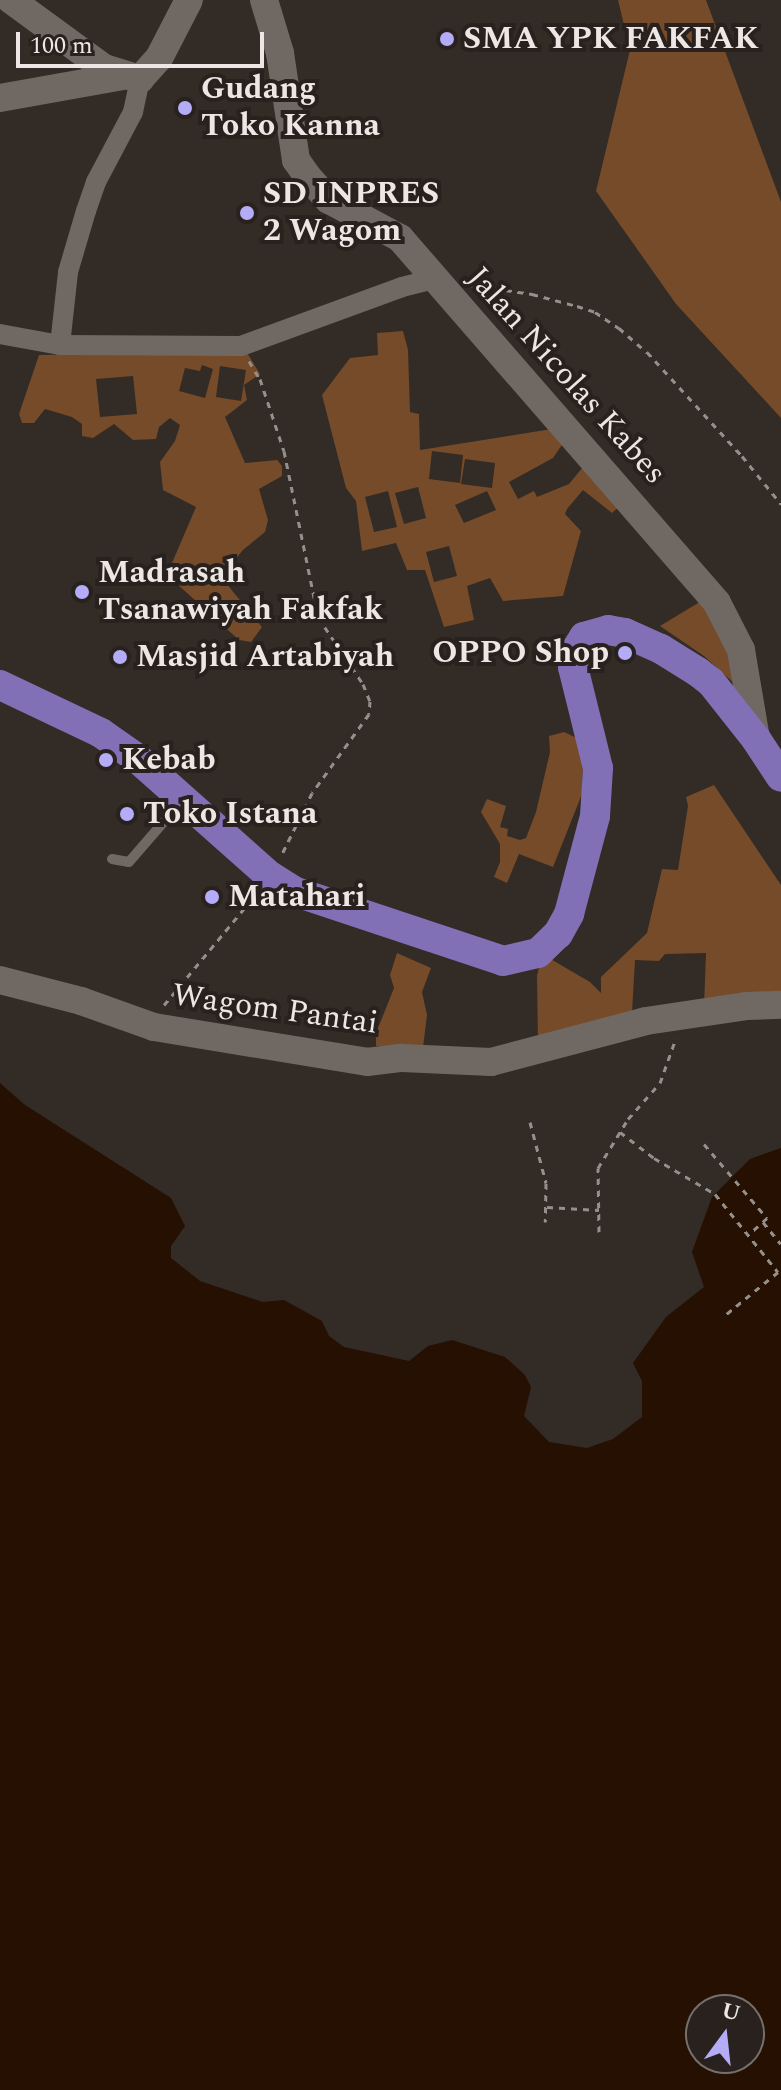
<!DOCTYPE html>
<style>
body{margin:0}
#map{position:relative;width:781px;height:2090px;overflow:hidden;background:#322b26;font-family:Spectral,serif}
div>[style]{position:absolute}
.green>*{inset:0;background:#754b29}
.water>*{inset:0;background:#251001}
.path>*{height:3px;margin-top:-1.5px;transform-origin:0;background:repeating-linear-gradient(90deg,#96908c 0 6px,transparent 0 12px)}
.lane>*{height:10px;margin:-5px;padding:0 5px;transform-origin:5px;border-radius:5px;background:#706963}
.street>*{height:20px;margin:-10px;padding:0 10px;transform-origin:10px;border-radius:10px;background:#706963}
.secondary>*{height:28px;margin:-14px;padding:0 14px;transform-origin:14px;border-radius:14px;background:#706963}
.primary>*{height:30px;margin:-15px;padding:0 15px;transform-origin:15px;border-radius:15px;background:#8170b5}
.dots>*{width:22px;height:22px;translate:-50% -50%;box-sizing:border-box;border:4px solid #28211d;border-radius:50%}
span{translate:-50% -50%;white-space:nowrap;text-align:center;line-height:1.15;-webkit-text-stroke:8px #28211d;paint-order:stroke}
.poi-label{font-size:32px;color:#ece7e4;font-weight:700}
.left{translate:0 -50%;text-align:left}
.right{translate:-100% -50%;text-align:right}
.street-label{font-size:32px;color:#ece7e4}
.north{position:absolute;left:685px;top:1994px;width:80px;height:80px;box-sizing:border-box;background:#28211d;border:2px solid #76706d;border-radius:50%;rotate:15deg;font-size:22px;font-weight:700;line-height:32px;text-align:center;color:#ece7e4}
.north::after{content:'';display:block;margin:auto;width:28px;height:36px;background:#b5acf8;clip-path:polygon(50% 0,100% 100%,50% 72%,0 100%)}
.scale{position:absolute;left:16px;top:32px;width:248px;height:36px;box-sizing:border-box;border:4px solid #ece7e4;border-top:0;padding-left:10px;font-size:24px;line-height:28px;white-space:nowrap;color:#ece7e4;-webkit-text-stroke:6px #28211d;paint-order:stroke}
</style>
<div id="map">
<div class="green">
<div style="clip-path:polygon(618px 0,706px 0,781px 202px,781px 418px,676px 304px,596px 191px,630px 50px)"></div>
<div style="clip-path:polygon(evenodd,403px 331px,408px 350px,410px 412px,419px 414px,420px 450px,552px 429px,564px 442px,553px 458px,509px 482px,518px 499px,534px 491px,537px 497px,569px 484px,583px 467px,621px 505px,612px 513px,583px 490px,567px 509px,565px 514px,581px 531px,563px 596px,503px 601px,490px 578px,467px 586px,474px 620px,444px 627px,425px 570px,407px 570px,396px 543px,362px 551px,356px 501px,346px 488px,322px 395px,350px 358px,378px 355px,377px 333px,403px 331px,432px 451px,463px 455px,460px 483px,429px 479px,432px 451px,403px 331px,465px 459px,495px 463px,492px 488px,461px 484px,465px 459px,403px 331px,418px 487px,426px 518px,404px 524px,395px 493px,418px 487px,403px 331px,388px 491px,397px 527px,374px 532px,365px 497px,388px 491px,403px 331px,487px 491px,496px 510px,464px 523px,455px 505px,487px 491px,403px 331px,449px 546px,457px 576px,434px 582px,426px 552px,449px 546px)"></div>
<div style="clip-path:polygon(evenodd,246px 351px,260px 374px,244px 385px,247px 400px,225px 417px,245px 463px,277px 460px,282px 466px,282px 476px,259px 489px,268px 520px,265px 532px,243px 550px,221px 577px,262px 627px,251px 642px,239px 640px,176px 583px,176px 575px,169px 570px,196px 507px,163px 490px,160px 462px,175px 441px,180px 425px,170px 418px,159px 427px,156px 439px,133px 440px,114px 424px,93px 438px,82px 436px,82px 424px,72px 417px,45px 409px,34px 423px,22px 423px,19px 414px,39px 355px,246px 351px,202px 365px,213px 369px,205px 398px,179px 391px,185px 368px,200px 371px,202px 365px,246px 351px,220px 366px,246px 370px,241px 401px,216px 397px,220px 366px,246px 351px,133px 376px,137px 414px,100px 417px,96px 379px,133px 376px)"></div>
<div style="clip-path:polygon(703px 600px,739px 672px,737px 686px,704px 656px,660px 626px)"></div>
<div style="clip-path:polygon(564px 732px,577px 738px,583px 763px,582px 794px,553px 867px,519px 854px,507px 883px,494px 877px,500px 862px,500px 844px,481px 812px,487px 799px,506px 806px,500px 827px,508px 829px,507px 836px,520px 840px,526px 838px,536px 812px,550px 752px,549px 736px)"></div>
<div style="clip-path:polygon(714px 785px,781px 885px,781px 1001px,704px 1006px,706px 953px,665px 954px,659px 961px,635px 960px,632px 1013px,538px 1042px,537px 976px,542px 954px,590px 982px,601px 993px,601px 977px,647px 933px,662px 869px,678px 870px,688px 806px,686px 797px)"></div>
<div style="clip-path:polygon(397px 953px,431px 968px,422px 992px,427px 1015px,423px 1048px,376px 1046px,376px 1033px,394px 988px,390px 975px)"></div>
</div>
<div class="water">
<div style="clip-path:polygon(evenodd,0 1083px,25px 1105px,171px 1198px,185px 1226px,171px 1246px,171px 1258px,200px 1281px,263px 1302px,284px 1300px,322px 1321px,329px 1336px,344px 1347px,409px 1361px,428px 1346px,452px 1340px,505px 1357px,525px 1375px,531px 1387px,524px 1416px,549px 1442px,587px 1448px,613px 1439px,642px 1417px,642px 1381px,633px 1363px,666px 1317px,704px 1287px,692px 1252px,712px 1197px,750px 1159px,781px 1148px,781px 2090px,0 2090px,0 1083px,701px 2010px,749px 2010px,749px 2058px,701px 2058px,701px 2010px)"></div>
</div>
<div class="path">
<div style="left:470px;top:285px;width:63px;rotate:8.3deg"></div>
<div style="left:532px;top:294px;width:47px;rotate:14.9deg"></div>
<div style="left:577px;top:306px;width:19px;rotate:18deg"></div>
<div style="left:595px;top:312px;width:29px;rotate:34deg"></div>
<div style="left:619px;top:328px;width:37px;rotate:41deg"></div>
<div style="left:647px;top:352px;width:141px;rotate:47.6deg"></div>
<div style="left:742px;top:456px;width:62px;rotate:50.9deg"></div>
<div style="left:249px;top:361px;width:21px;rotate:59deg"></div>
<div style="left:260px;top:379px;width:76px;rotate:71.6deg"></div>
<div style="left:284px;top:451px;width:169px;rotate:78.4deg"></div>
<div style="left:318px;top:617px;width:81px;rotate:56.1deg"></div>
<div style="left:363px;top:684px;width:18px;rotate:68deg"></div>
<div style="left:370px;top:701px;width:13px;rotate:94deg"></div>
<div style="left:369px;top:714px;width:97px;rotate:125.8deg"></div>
<div style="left:312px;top:793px;width:68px;rotate:116.2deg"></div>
<div style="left:164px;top:1005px;width:144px;rotate:-50.3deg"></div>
<div style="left:530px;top:1122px;width:63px;rotate:75.3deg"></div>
<div style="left:546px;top:1183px;width:39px;rotate:91deg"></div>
<div style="left:620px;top:1132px;width:43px;rotate:37.4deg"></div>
<div style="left:654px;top:1158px;width:71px;rotate:30.5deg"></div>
<div style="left:715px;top:1194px;width:100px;rotate:51.1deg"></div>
<div style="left:778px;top:1272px;width:70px;rotate:140.8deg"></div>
<div style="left:704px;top:1144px;width:97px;rotate:49.6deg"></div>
<div style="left:767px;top:1218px;width:25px;rotate:138deg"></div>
<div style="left:547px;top:1207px;width:52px;rotate:3.3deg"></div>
<div style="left:763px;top:1222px;width:28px;rotate:51deg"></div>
<div style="left:599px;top:1232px;width:64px;rotate:-90.9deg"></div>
<div style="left:598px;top:1168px;width:57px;rotate:-58.5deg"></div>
<div style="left:628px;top:1119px;width:48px;rotate:-48.4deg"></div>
<div style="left:660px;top:1083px;width:48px;rotate:-70.4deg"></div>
</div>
<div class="lane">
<div style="left:112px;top:859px;width:17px;rotate:10deg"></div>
<div style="left:129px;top:862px;width:79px;rotate:-49.1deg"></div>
</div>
<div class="street">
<div style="left:0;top:334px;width:61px;rotate:10.4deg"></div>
<div style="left:60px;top:345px;width:181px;rotate:0.3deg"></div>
<div style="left:241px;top:346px;width:171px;rotate:-20.1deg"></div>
<div style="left:402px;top:287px;width:34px;rotate:-14deg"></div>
<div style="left:60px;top:345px;width:73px;rotate:-83.7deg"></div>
<div style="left:68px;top:272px;width:64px;rotate:-73.6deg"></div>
<div style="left:86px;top:211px;width:31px;rotate:-71deg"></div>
<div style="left:96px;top:182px;width:79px;rotate:-62.1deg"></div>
<div style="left:133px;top:112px;width:34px;rotate:-78deg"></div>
</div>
<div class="secondary">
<div style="left:11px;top:0;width:115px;rotate:36.2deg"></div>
<div style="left:104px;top:68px;width:38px;rotate:17deg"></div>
<div style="left:140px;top:79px;width:28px;rotate:-48deg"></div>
<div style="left:159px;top:58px;width:65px;rotate:-62.7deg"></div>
<div style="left:264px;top:0;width:55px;rotate:73.2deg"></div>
<div style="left:280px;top:53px;width:108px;rotate:81.5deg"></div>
<div style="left:296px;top:160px;width:21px;rotate:55deg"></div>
<div style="left:308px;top:177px;width:31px;rotate:48deg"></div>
<div style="left:329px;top:200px;width:81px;rotate:28.2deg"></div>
<div style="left:400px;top:238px;width:483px;rotate:49deg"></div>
<div style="left:717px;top:603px;width:53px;rotate:62.9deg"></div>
<div style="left:741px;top:650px;width:90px;rotate:80.4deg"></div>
<div style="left:0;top:98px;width:125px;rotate:-10.1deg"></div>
<div style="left:0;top:980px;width:84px;rotate:14.5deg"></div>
<div style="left:81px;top:1001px;width:77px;rotate:19.6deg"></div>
<div style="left:154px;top:1027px;width:216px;rotate:9.3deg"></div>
<div style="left:367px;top:1062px;width:35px;rotate:-7deg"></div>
<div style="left:402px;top:1058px;width:89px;rotate:2.6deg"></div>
<div style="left:491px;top:1062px;width:160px;rotate:-14.8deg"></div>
<div style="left:646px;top:1021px;width:101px;rotate:-8.5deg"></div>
<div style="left:746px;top:1006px;width:35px;rotate:-2deg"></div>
</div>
<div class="primary">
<div style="left:0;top:685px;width:112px;rotate:25.4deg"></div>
<div style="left:101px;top:733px;width:45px;rotate:35.1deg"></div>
<div style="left:138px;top:759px;width:176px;rotate:41.6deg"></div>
<div style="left:270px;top:876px;width:31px;rotate:32deg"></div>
<div style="left:296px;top:892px;width:218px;rotate:18.4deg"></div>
<div style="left:503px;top:961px;width:36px;rotate:-13deg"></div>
<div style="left:538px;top:953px;width:28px;rotate:-44deg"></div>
<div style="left:558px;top:934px;width:23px;rotate:-61deg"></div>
<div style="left:569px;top:914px;width:101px;rotate:-75.1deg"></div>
<div style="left:595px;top:816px;width:48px;rotate:-86.4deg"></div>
<div style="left:598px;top:768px;width:104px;rotate:-103.9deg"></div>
<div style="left:573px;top:667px;width:14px;rotate:-86deg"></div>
<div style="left:574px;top:653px;width:19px;rotate:-58deg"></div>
<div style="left:584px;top:637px;width:25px;rotate:-16deg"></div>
<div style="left:608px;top:630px;width:17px;rotate:10deg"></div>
<div style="left:625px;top:633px;width:39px;rotate:24deg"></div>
<div style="left:661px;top:649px;width:44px;rotate:31.9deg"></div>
<div style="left:698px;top:672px;width:16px;rotate:38deg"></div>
<div style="left:711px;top:682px;width:73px;rotate:51.7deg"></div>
<div style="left:756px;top:739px;width:45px;rotate:56.7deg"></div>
</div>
<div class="dots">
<div style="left:447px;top:39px;background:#b5acf8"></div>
<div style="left:185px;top:108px;background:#b5acf8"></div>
<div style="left:247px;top:213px;background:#b5acf8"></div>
<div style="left:82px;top:592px;background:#b5acf8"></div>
<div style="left:625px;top:653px;background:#b5acf8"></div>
<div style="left:120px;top:657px;background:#b5acf8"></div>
<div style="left:106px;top:760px;background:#b5acf8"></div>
<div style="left:127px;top:814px;background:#b5acf8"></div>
<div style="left:212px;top:897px;background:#b5acf8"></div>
</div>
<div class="poi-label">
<span class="left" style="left:463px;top:39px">SMA YPK FAKFAK</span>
<span class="left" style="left:201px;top:108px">Gudang<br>Toko Kanna</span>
<span class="left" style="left:263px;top:213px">SD INPRES<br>2 Wagom</span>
<span class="left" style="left:98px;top:592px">Madrasah<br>Tsanawiyah Fakfak</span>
<span class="right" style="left:609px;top:653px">OPPO Shop</span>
<span class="left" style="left:136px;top:657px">Masjid Artabiyah</span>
<span class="left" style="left:122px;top:760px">Kebab</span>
<span class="left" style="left:143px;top:814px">Toko Istana</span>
<span class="left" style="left:228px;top:897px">Matahari</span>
</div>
<div class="street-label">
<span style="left:566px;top:376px;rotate:48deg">Jalan Nicolas Kabes</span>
<span style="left:275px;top:1010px;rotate:8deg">Wagom Pantai</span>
</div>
<div class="north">U</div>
<div class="scale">100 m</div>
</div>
